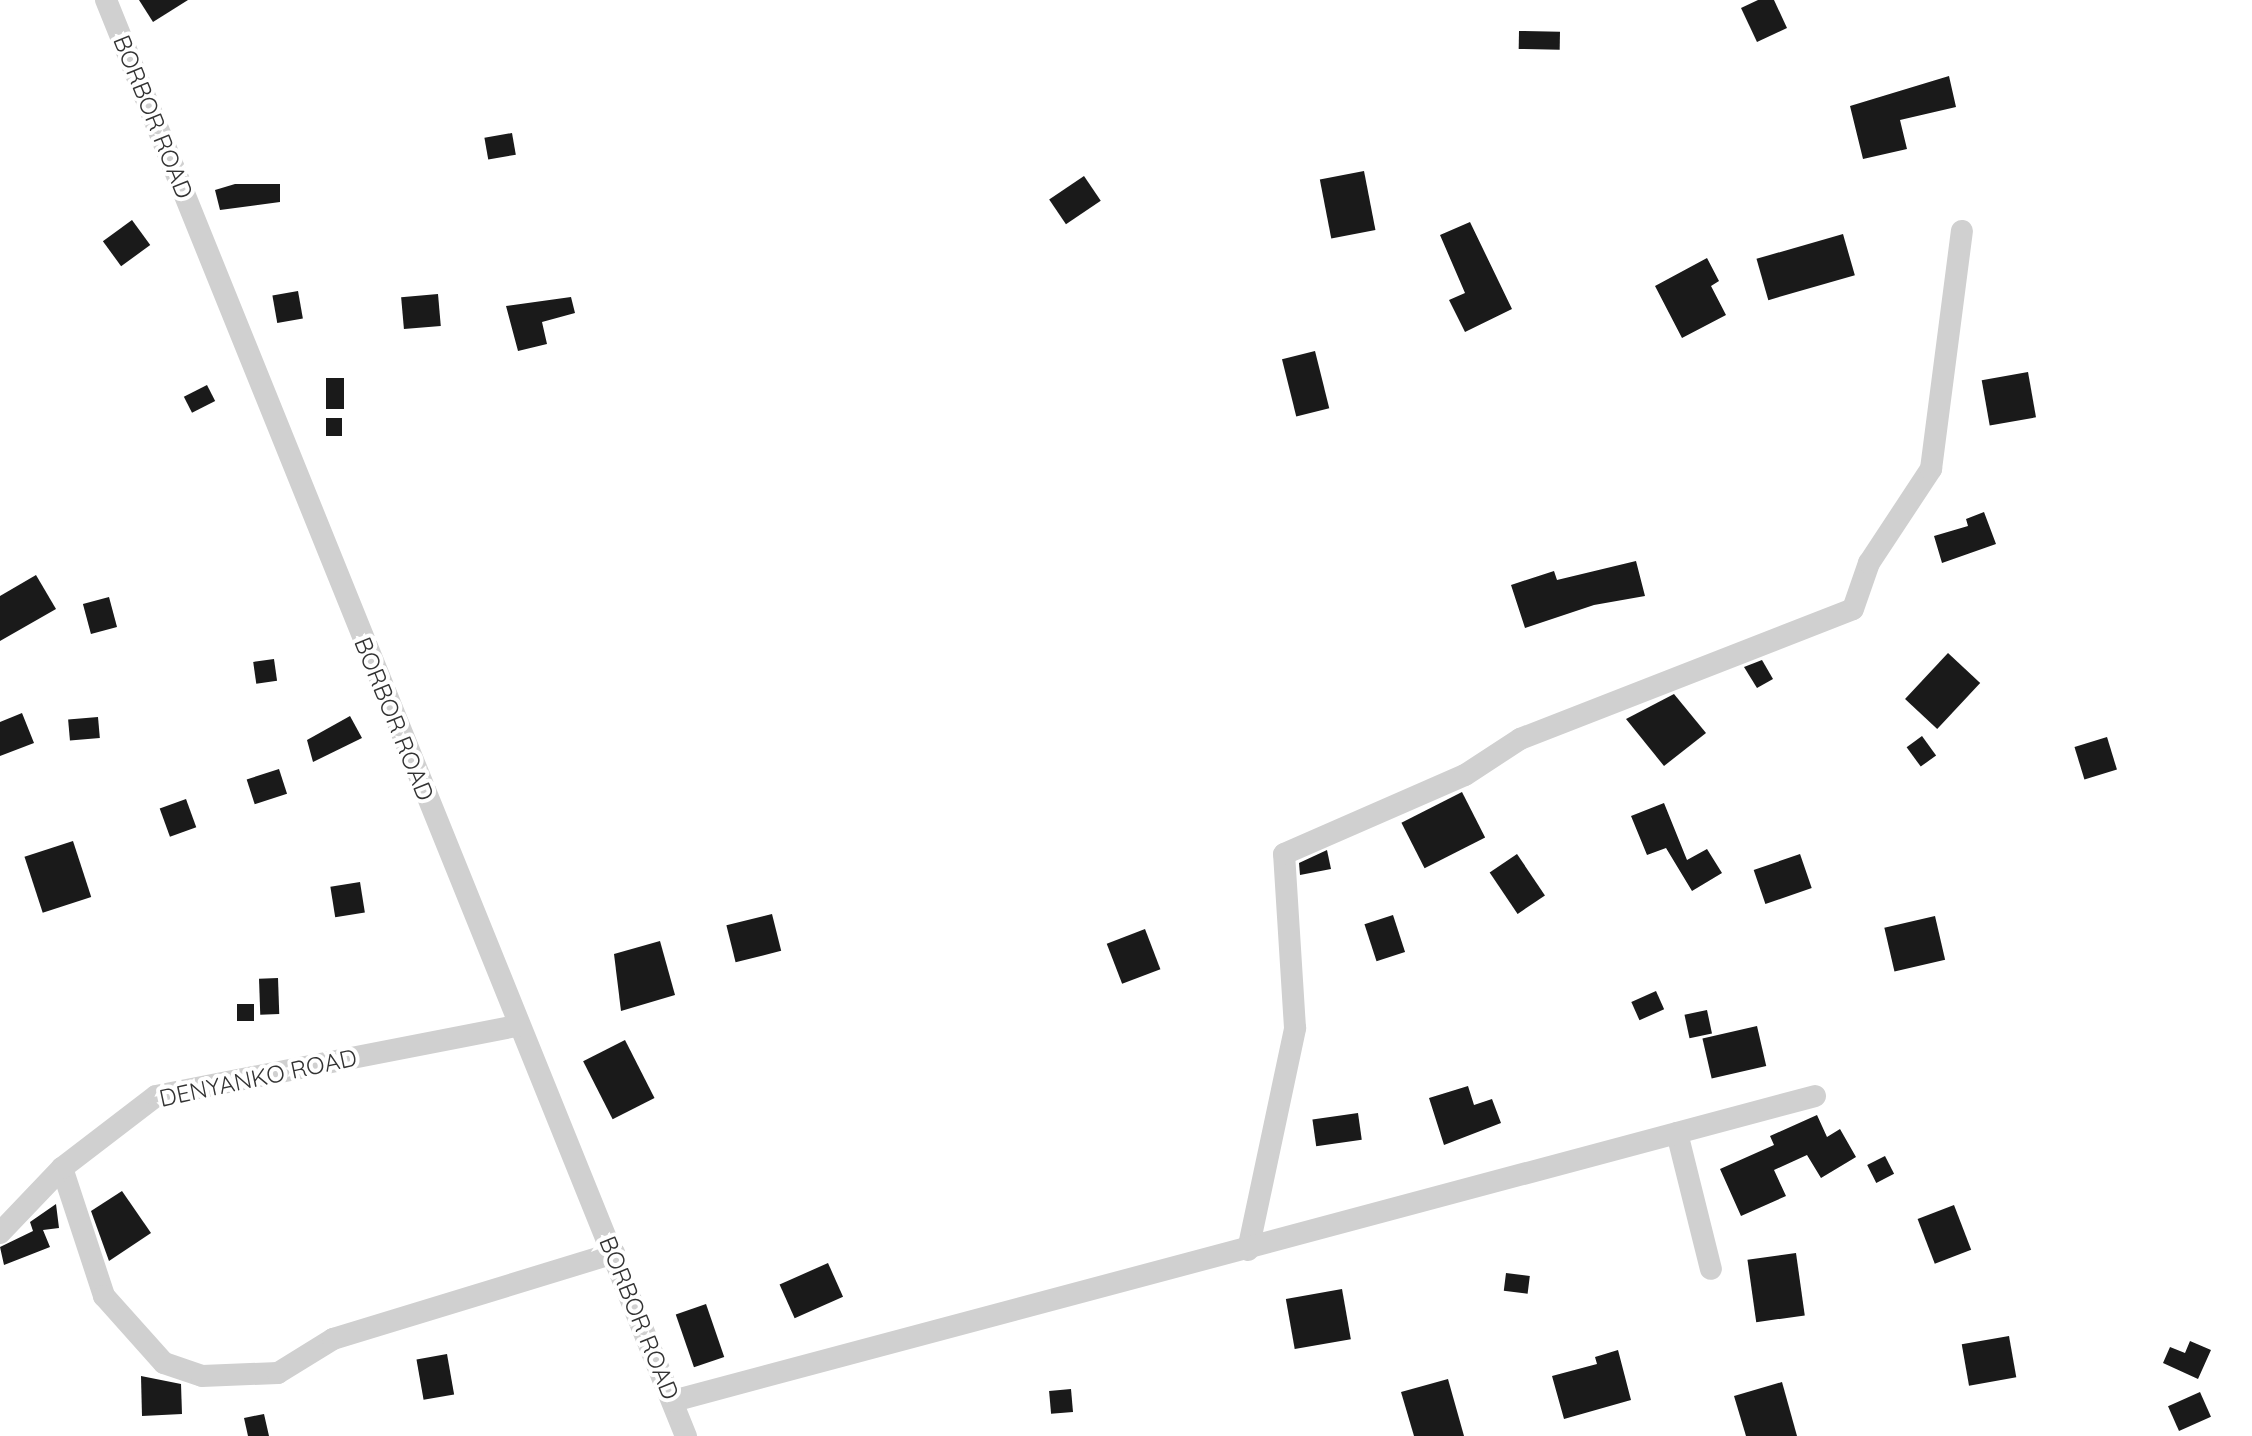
<!DOCTYPE html>
<style>
body{margin:0}
#map{position:relative;width:2252px;height:1436px;overflow:hidden;background:#fff;font-family:Quicksand,sans-serif}
div>[style]{position:absolute}
.building>*{inset:0;background:#1a1a1a;transform-origin:0 0}
.minor>*{height:22px;margin:-11px;padding:0 11px;transform-origin:11px;border-radius:11px;background:#d0d0d0}
span{translate:-50% -50%;white-space:nowrap;text-align:center;line-height:1.15;-webkit-text-stroke:8px #fff;paint-order:stroke}
.street-label{font-size:24px;color:#333}
</style>
<div id="map">
<div class="building">
<div style="clip-path:polygon(139px 0,188px 0,153px 22px)"></div>
<div style="clip-path:polygon(1758px 0,1774px 0,1787px 28px,1757px 42px,1741px 8px)"></div>
<div style="left:1519px;top:31px;width:41px;height:18px;rotate:1deg"></div>
<div style="clip-path:polygon(1949px 76px,1956px 107px,1900px 120px,1907px 149px,1863px 159px,1850px 106px)"></div>
<div style="left:512px;top:133px;width:22px;height:28px;rotate:80deg"></div>
<div style="left:1364px;top:171px;width:60px;height:45px;rotate:79deg"></div>
<div style="left:1084px;top:176px;width:30px;height:42px;rotate:56deg"></div>
<div style="clip-path:polygon(235px 184px,280px 184px,280px 202px,220px 210px,215px 190px)"></div>
<div style="left:132px;top:220px;width:31px;height:36px;rotate:54deg"></div>
<div style="clip-path:polygon(1470px 222px,1512px 309px,1465px 332px,1449px 300px,1465px 293px,1440px 235px)"></div>
<div style="left:1843px;top:234px;width:43px;height:90px;rotate:74deg"></div>
<div style="clip-path:polygon(1707px 258px,1719px 281px,1711px 286px,1726px 315px,1682px 338px,1655px 286px)"></div>
<div style="left:298px;top:291px;width:28px;height:26px;rotate:80deg"></div>
<div style="left:438px;top:294px;width:32px;height:37px;rotate:85deg"></div>
<div style="clip-path:polygon(571px 297px,575px 313px,542px 322px,547px 344px,518px 351px,506px 306px)"></div>
<div style="left:1315px;top:351px;width:59px;height:34px;rotate:76deg"></div>
<div style="left:2028px;top:372px;width:46px;height:47px;rotate:80deg"></div>
<div style="left:326px;top:378px;width:18px;height:31px"></div>
<div style="left:207px;top:385px;width:18px;height:26px;rotate:63deg"></div>
<div style="left:326px;top:418px;width:16px;height:18px"></div>
<div style="clip-path:polygon(1984px 512px,1996px 544px,1942px 563px,1934px 536px,1968px 526px,1966px 519px)"></div>
<div style="clip-path:polygon(1636px 561px,1645px 596px,1594px 605px,1525px 628px,1511px 585px,1554px 571px,1557px 580px)"></div>
<div style="clip-path:polygon(36px 575px,56px 609px,0 641px,0 596px)"></div>
<div style="left:109px;top:597px;width:31px;height:27px;rotate:75deg"></div>
<div style="left:1948px;top:653px;width:44px;height:63px;rotate:43deg"></div>
<div style="left:274px;top:659px;width:22px;height:21px;rotate:82deg"></div>
<div style="clip-path:polygon(1762px 660px,1773px 679px,1757px 688px,1744px 667px)"></div>
<div style="clip-path:polygon(1674px 694px,1706px 733px,1664px 766px,1626px 719px)"></div>
<div style="clip-path:polygon(22px 713px,34px 743px,0 756px,0 722px)"></div>
<div style="clip-path:polygon(350px 716px,362px 738px,313px 762px,307px 740px)"></div>
<div style="left:98px;top:717px;width:21px;height:30px;rotate:85deg"></div>
<div style="left:1922px;top:736px;width:24px;height:19px;rotate:54deg"></div>
<div style="left:2107px;top:737px;width:34px;height:34px;rotate:73deg"></div>
<div style="left:279px;top:769px;width:26px;height:34px;rotate:72deg"></div>
<div style="left:1462px;top:792px;width:51px;height:68px;rotate:63deg"></div>
<div style="left:186px;top:799px;width:30px;height:28px;rotate:70deg"></div>
<div style="clip-path:polygon(1664px 803px,1687px 860px,1707px 849px,1722px 873px,1692px 891px,1666px 848px,1647px 855px,1631px 816px)"></div>
<div style="left:73px;top:841px;width:59px;height:51px;rotate:72deg"></div>
<div style="clip-path:polygon(1327px 850px,1331px 869px,1300px 875px,1299px 863px)"></div>
<div style="left:1517px;top:854px;width:50px;height:33px;rotate:56deg"></div>
<div style="left:1800px;top:854px;width:36px;height:49px;rotate:71deg"></div>
<div style="left:360px;top:882px;width:31px;height:30px;rotate:81deg"></div>
<div style="left:772px;top:914px;width:38px;height:47px;rotate:76deg"></div>
<div style="left:1393px;top:915px;width:39px;height:30px;rotate:72deg"></div>
<div style="left:1935px;top:916px;width:45px;height:52px;rotate:77deg"></div>
<div style="left:1145px;top:929px;width:43px;height:41px;rotate:69deg"></div>
<div style="clip-path:polygon(660px 941px,675px 995px,621px 1011px,614px 954px)"></div>
<div style="left:278px;top:978px;width:36px;height:19px;rotate:88deg"></div>
<div style="left:1656px;top:991px;width:20px;height:27px;rotate:66deg"></div>
<div style="left:237px;top:1004px;width:17px;height:17px"></div>
<div style="left:1707px;top:1010px;width:24px;height:23px;rotate:78deg"></div>
<div style="left:1757px;top:1026px;width:41px;height:56px;rotate:77deg"></div>
<div style="left:625px;top:1040px;width:65px;height:47px;rotate:63deg"></div>
<div style="clip-path:polygon(1468px 1086px,1474px 1105px,1492px 1099px,1501px 1123px,1444px 1145px,1429px 1098px)"></div>
<div style="left:1358px;top:1113px;width:27px;height:46px;rotate:82deg"></div>
<div style="clip-path:polygon(1817px 1115px,1827px 1137px,1840px 1129px,1856px 1157px,1821px 1178px,1807px 1155px,1774px 1170px,1786px 1196px,1741px 1216px,1720px 1169px,1774px 1145px,1770px 1136px)"></div>
<div style="left:1885px;top:1156px;width:20px;height:20px;rotate:63deg"></div>
<div style="clip-path:polygon(122px 1191px,151px 1233px,109px 1261px,91px 1211px)"></div>
<div style="clip-path:polygon(56px 1204px,59px 1228px,43px 1230px,50px 1247px,4px 1265px,0 1247px,33px 1231px,30px 1222px)"></div>
<div style="left:1954px;top:1205px;width:48px;height:39px;rotate:69deg"></div>
<div style="left:1796px;top:1253px;width:63px;height:49px;rotate:82deg"></div>
<div style="left:828px;top:1263px;width:37px;height:53px;rotate:66deg"></div>
<div style="left:1506px;top:1273px;width:24px;height:18px;rotate:7deg"></div>
<div style="left:1342px;top:1289px;width:51px;height:57px;rotate:80deg"></div>
<div style="left:706px;top:1304px;width:56px;height:32px;rotate:71deg"></div>
<div style="left:2009px;top:1336px;width:42px;height:48px;rotate:80deg"></div>
<div style="clip-path:polygon(2190px 1341px,2211px 1350px,2198px 1379px,2163px 1363px,2170px 1347px,2185px 1353px)"></div>
<div style="clip-path:polygon(1618px 1350px,1631px 1400px,1564px 1419px,1552px 1376px,1597px 1364px,1595px 1357px)"></div>
<div style="left:447px;top:1354px;width:41px;height:31px;rotate:80deg"></div>
<div style="clip-path:polygon(141px 1376px,181px 1384px,182px 1414px,142px 1416px)"></div>
<div style="clip-path:polygon(1448px 1379px,1464px 1436px,1414px 1436px,1401px 1392px)"></div>
<div style="clip-path:polygon(1782px 1382px,1797px 1436px,1746px 1436px,1734px 1396px)"></div>
<div style="left:1071px;top:1389px;width:23px;height:22px;rotate:85deg"></div>
<div style="left:2200px;top:1392px;width:27px;height:35px;rotate:66deg"></div>
<div style="clip-path:polygon(264px 1414px,269px 1436px,248px 1436px,244px 1418px)"></div>
</div>
<div class="minor">
<div style="left:106px;top:0;width:1549px;rotate:68.01deg"></div>
<div style="left:1677px;top:1133px;width:140px;rotate:76deg"></div>
<div style="left:62px;top:1168px;width:135px;rotate:71.8deg"></div>
<div style="left:104px;top:1296px;width:90px;rotate:48.2deg"></div>
<div style="left:164px;top:1363px;width:40px;rotate:18.9deg"></div>
<div style="left:202px;top:1376px;width:76px;rotate:-2.3deg"></div>
<div style="left:278px;top:1373px;width:65px;rotate:-31.7deg"></div>
<div style="left:333px;top:1339px;width:294px;rotate:-17deg"></div>
<div style="left:0;top:1233px;width:90px;rotate:-46.4deg"></div>
<div style="left:62px;top:1168px;width:118px;rotate:-37.5deg"></div>
<div style="left:156px;top:1096px;width:368px;rotate:-11deg"></div>
<div style="left:1248px;top:1250px;width:227px;rotate:-78deg"></div>
<div style="left:1295px;top:1028px;width:174px;rotate:-93.6deg"></div>
<div style="left:1284px;top:854px;width:197px;rotate:-23.6deg"></div>
<div style="left:1465px;top:775px;width:66px;rotate:-33.2deg"></div>
<div style="left:1520px;top:739px;width:357px;rotate:-21.3deg"></div>
<div style="left:1853px;top:609px;width:49px;rotate:-70.8deg"></div>
<div style="left:1869px;top:563px;width:113px;rotate:-56.6deg"></div>
<div style="left:1931px;top:469px;width:240px;rotate:-82.6deg"></div>
<div style="left:673px;top:1401px;width:1182px;rotate:-14.95deg"></div>
</div>
<div class="street-label">
<span style="left:153px;top:117px;rotate:68deg">BORBOR ROAD</span>
<span style="left:394px;top:719px;rotate:68deg">BORBOR ROAD</span>
<span style="left:258px;top:1078px;rotate:-12deg">DENYANKO ROAD</span>
<span style="left:639px;top:1318px;rotate:68deg">BORBOR ROAD</span>
</div>
</div>
